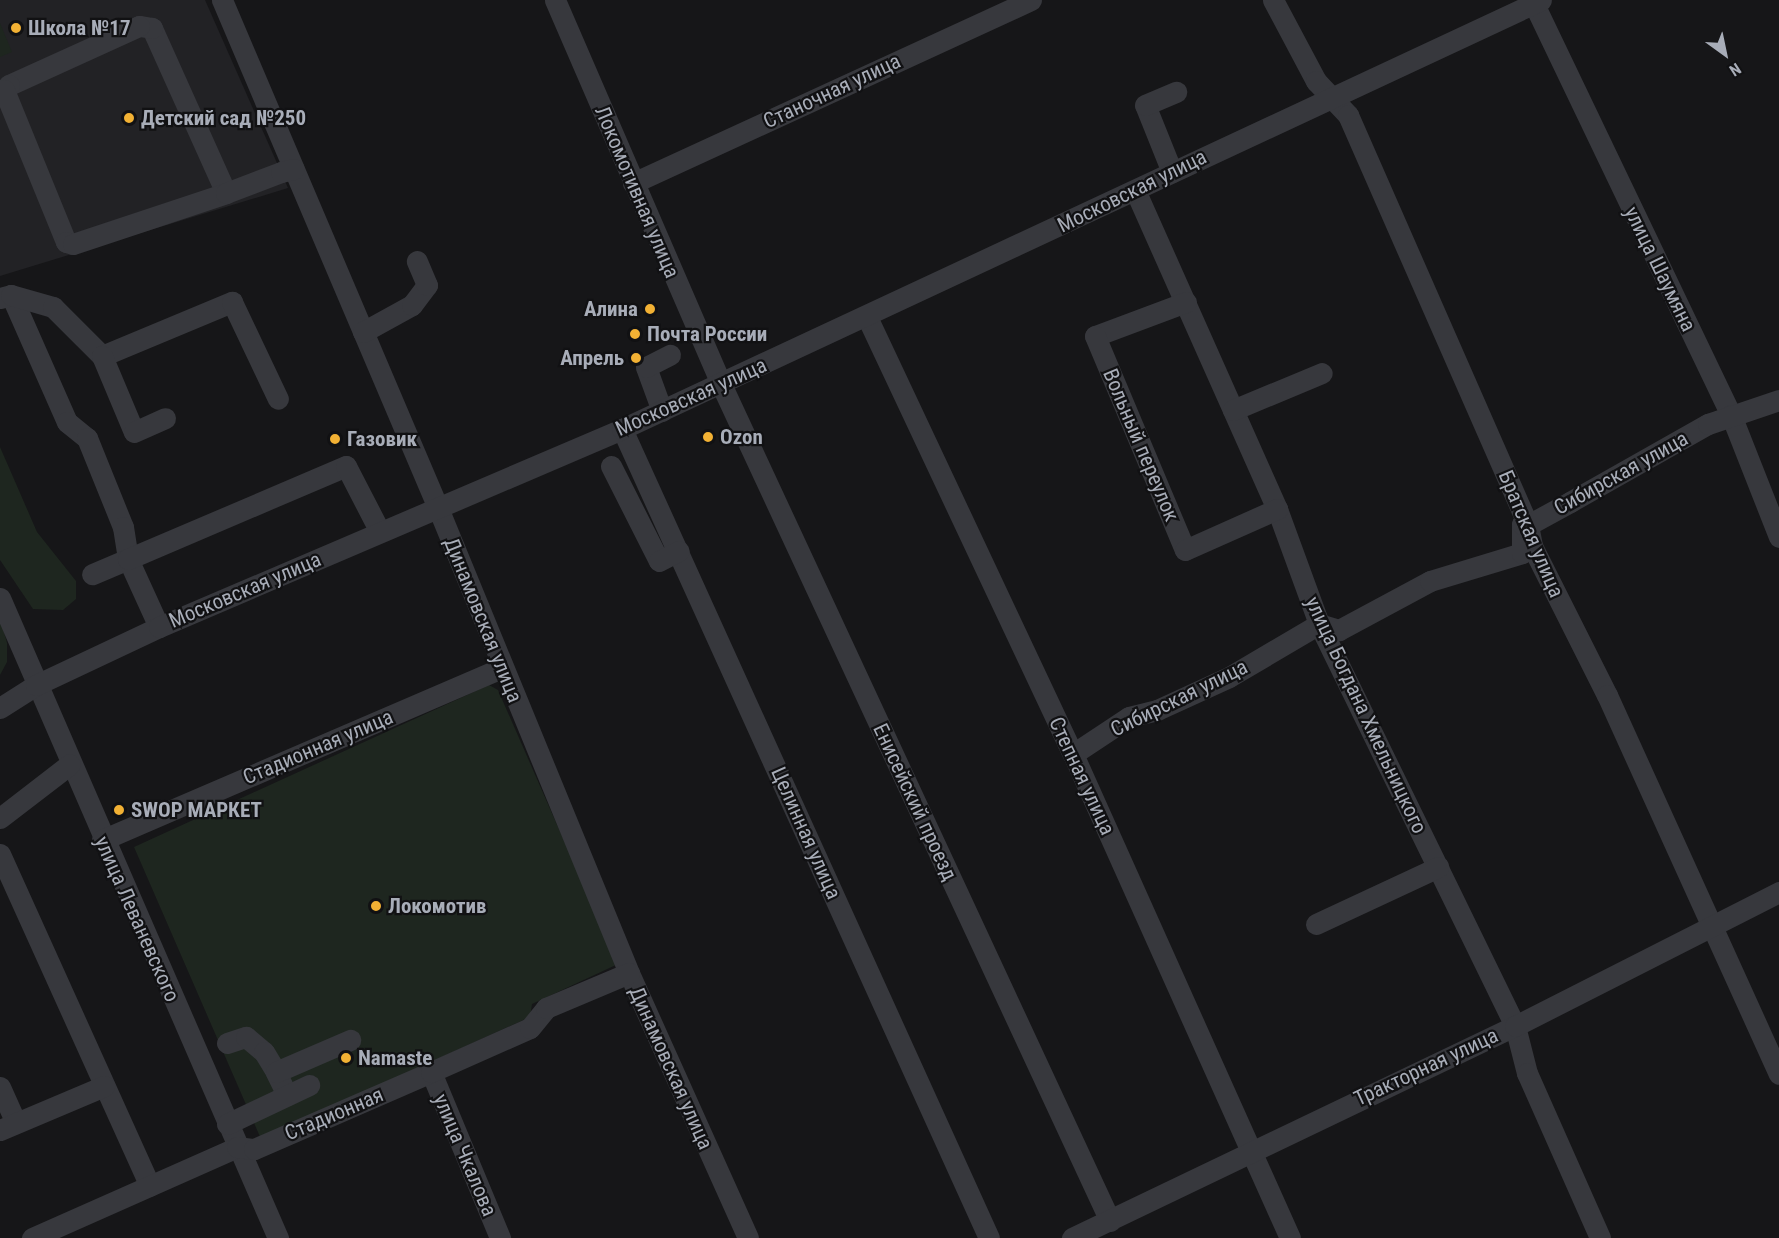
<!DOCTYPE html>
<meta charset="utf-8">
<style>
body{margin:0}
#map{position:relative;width:1779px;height:1238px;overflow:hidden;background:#161618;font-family:"Roboto Condensed",sans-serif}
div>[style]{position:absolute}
.built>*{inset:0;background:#222225}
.green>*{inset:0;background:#1e261f}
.minor>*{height:21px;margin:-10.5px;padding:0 10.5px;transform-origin:10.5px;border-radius:10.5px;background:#37383d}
.dots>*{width:16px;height:16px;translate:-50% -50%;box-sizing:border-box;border:3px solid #111113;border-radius:50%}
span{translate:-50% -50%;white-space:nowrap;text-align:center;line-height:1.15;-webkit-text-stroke:4.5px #111113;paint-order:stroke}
.poi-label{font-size:21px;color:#a8adb8;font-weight:700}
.left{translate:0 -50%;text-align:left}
.right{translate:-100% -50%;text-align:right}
.street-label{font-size:21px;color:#a8adb8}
.north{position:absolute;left:1695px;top:24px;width:60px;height:60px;-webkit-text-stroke:4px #111113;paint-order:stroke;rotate:147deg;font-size:16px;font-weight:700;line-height:24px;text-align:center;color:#a8adb8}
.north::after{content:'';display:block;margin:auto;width:21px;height:27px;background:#a8adb8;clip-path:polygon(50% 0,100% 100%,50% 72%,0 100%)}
</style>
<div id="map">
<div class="built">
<div style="clip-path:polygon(0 0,205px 0,288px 188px,0 276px)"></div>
</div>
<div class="green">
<div style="clip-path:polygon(0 23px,12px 52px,0 57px)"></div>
<div style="clip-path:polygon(0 447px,37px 532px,76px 581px,76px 599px,63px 610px,33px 609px,0 560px)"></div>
<div style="clip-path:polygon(0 617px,7px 643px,7px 662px,0 675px)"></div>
<div style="clip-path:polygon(489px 685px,498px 690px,618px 964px,532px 1004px,530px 1017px,261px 1139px,134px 847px)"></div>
</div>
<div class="minor">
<div style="left:222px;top:0;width:552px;rotate:66.96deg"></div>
<div style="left:438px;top:508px;width:503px;rotate:67.67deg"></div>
<div style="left:629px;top:973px;width:290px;rotate:65.8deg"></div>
<div style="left:555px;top:0;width:418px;rotate:66.6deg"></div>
<div style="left:721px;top:384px;width:923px;rotate:65.07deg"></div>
<div style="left:1273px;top:0;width:92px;rotate:62deg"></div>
<div style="left:1316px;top:81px;width:47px;rotate:46.7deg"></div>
<div style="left:1348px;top:115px;width:448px;rotate:66.3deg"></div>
<div style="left:1528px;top:525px;width:21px;rotate:79deg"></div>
<div style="left:1532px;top:546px;width:167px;rotate:63.3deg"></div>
<div style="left:1607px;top:695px;width:416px;rotate:65.6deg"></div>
<div style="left:1534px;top:4px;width:456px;rotate:64.4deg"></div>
<div style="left:1731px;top:415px;width:131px;rotate:68.5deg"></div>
<div style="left:1172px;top:172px;width:72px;rotate:-111.9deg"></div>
<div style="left:1145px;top:105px;width:34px;rotate:-23deg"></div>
<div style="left:633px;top:183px;width:438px;rotate:-24.7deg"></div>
<div style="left:1135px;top:190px;width:349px;rotate:66deg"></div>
<div style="left:1277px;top:509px;width:122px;rotate:69.9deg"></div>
<div style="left:1319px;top:624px;width:447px;rotate:64deg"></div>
<div style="left:1515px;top:1026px;width:49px;rotate:75.7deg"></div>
<div style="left:1527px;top:1073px;width:180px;rotate:66.1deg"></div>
<div style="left:226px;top:193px;width:181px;rotate:-114.2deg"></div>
<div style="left:152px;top:28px;width:13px;rotate:-171deg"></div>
<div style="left:139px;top:26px;width:143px;rotate:155.6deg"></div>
<div style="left:9px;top:85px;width:7px;rotate:135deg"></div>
<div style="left:4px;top:90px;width:164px;rotate:67.8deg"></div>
<div style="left:66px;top:242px;width:7px;rotate:16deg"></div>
<div style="left:73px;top:244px;width:161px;rotate:-18.4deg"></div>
<div style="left:226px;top:193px;width:59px;rotate:-20.9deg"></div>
<div style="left:281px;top:172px;width:13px;rotate:-13deg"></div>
<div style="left:11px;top:295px;width:139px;rotate:66.2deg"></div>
<div style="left:67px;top:422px;width:26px;rotate:39deg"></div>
<div style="left:87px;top:438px;width:96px;rotate:68deg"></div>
<div style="left:123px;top:527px;width:32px;rotate:81deg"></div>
<div style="left:128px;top:559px;width:39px;rotate:157deg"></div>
<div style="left:0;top:298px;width:11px;rotate:-15deg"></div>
<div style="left:11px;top:295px;width:44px;rotate:15.9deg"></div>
<div style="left:53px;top:307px;width:69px;rotate:45deg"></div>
<div style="left:102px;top:356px;width:141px;rotate:-22.6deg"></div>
<div style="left:232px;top:302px;width:107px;rotate:64.6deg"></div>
<div style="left:1186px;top:302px;width:97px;rotate:159.5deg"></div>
<div style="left:1095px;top:336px;width:232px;rotate:67.2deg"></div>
<div style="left:1185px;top:550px;width:101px;rotate:-24deg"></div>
<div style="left:867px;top:317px;width:483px;rotate:64.8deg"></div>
<div style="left:1073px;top:754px;width:530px;rotate:65.85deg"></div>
<div style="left:363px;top:332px;width:56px;rotate:-28.9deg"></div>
<div style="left:412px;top:305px;width:25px;rotate:-53deg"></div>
<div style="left:427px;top:285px;width:26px;rotate:-113deg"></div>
<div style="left:102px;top:356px;width:82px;rotate:67.2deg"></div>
<div style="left:134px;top:432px;width:34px;rotate:-24deg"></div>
<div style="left:1233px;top:410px;width:96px;rotate:-22.6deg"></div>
<div style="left:662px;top:411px;width:47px;rotate:-110deg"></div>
<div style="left:646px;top:367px;width:27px;rotate:-27deg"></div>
<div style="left:622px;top:429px;width:888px;rotate:65.6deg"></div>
<div style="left:611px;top:466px;width:106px;rotate:63.2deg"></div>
<div style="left:659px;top:561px;width:22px;rotate:-27deg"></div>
<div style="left:0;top:598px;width:698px;rotate:66.52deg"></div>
<div style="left:159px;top:627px;width:75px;rotate:-114.5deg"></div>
<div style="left:128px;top:559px;width:237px;rotate:-23.1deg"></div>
<div style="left:346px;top:466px;width:74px;rotate:62.7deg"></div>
<div style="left:0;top:708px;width:43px;rotate:-32.6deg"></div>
<div style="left:36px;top:685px;width:136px;rotate:-25.2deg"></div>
<div style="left:159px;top:627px;width:504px;rotate:-23.15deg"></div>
<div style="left:622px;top:429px;width:1014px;rotate:-25.02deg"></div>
<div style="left:1073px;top:754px;width:67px;rotate:-33.5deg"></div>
<div style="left:1129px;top:717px;width:29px;rotate:-14deg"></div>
<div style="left:1157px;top:710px;width:79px;rotate:-24.6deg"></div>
<div style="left:1229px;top:677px;width:104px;rotate:-30.5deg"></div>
<div style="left:1319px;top:624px;width:21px;rotate:17deg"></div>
<div style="left:1339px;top:630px;width:103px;rotate:-28.3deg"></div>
<div style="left:1430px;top:581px;width:96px;rotate:-16.9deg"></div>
<div style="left:1522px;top:553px;width:29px;rotate:-90deg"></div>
<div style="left:1522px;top:524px;width:6px;rotate:9deg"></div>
<div style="left:1528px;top:525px;width:48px;rotate:-28.7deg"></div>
<div style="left:1570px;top:502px;width:159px;rotate:-29.5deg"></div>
<div style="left:1708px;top:424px;width:75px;rotate:-18.7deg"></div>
<div style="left:0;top:818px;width:88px;rotate:-37.6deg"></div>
<div style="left:102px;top:840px;width:434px;rotate:-23.3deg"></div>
<div style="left:0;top:854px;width:364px;rotate:65.7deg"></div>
<div style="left:1316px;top:924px;width:135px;rotate:-25deg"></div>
<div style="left:227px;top:1043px;width:20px;rotate:-18deg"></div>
<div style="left:246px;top:1037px;width:23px;rotate:40deg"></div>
<div style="left:264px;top:1052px;width:23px;rotate:59deg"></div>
<div style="left:431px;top:1072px;width:180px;rotate:67.4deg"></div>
<div style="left:0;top:1087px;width:39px;rotate:66deg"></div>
<div style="left:287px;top:1095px;width:25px;rotate:-116deg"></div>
<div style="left:276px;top:1072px;width:81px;rotate:-23.4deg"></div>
<div style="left:227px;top:1124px;width:91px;rotate:-25.4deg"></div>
<div style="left:0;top:1130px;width:113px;rotate:-22.9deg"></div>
<div style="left:32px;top:1238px;width:224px;rotate:-23.9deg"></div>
<div style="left:237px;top:1147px;width:17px;rotate:7deg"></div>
<div style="left:254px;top:1149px;width:193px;rotate:-23.5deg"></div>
<div style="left:431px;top:1072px;width:108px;rotate:-24deg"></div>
<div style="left:530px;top:1028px;width:26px;rotate:-51deg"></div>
<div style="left:546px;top:1008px;width:90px;rotate:-22.9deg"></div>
<div style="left:1072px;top:1238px;width:491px;rotate:-25.6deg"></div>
<div style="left:1515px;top:1026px;width:296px;rotate:-26.9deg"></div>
</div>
<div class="dots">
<div style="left:16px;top:28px;background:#f2b134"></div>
<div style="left:129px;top:118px;background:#f2b134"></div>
<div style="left:650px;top:309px;background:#f2b134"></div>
<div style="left:635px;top:334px;background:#f2b134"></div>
<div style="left:636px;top:358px;background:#f2b134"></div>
<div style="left:708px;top:437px;background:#f2b134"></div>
<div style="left:335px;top:439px;background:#f2b134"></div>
<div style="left:119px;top:810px;background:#f2b134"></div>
<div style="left:376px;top:906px;background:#f2b134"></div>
<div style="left:346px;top:1058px;background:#f2b134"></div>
</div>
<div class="poi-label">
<span class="left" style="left:28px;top:28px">Школа №17</span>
<span class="left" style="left:141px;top:118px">Детский сад №250</span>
<span class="right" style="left:638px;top:309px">Алина</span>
<span class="left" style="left:647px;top:334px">Почта России</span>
<span class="right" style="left:624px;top:358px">Апрель</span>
<span class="left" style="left:720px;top:437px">Ozon</span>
<span class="left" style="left:347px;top:439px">Газовик</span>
<span class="left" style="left:131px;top:810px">SWOP МАРКЕТ</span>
<span class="left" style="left:388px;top:906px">Локомотив</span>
<span class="left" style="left:358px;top:1058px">Namaste</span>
</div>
<div class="street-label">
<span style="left:832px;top:91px;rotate:-25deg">Станочная улица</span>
<span style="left:1132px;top:191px;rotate:-26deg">Московская улица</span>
<span style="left:637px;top:192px;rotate:67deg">Локомотивная улица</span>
<span style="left:1660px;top:269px;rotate:64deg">улица Шаумяна</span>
<span style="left:691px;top:397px;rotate:-24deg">Московская улица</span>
<span style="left:1141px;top:445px;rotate:67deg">Вольный переулок</span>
<span style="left:1621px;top:473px;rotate:-29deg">Сибирская улица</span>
<span style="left:1531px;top:534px;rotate:67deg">Братская улица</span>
<span style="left:245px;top:590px;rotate:-23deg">Московская улица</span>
<span style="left:483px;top:620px;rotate:68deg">Динамовская улица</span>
<span style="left:1179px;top:698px;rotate:-26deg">Сибирская улица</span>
<span style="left:1366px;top:715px;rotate:65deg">улица Богдана Хмельницкого</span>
<span style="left:318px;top:747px;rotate:-23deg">Стадионная улица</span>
<span style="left:1082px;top:776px;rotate:65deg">Степная улица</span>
<span style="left:915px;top:802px;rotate:65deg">Енисейский проезд</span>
<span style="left:806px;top:833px;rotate:66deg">Целинная улица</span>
<span style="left:137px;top:919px;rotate:66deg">улица Леваневского</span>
<span style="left:1426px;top:1067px;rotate:-25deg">Тракторная улица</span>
<span style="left:671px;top:1068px;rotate:66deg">Динамовская улица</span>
<span style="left:334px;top:1114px;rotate:-23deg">Стадионная</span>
<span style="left:465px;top:1155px;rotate:67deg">улица Чкалова</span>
</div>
<div class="north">N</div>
</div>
